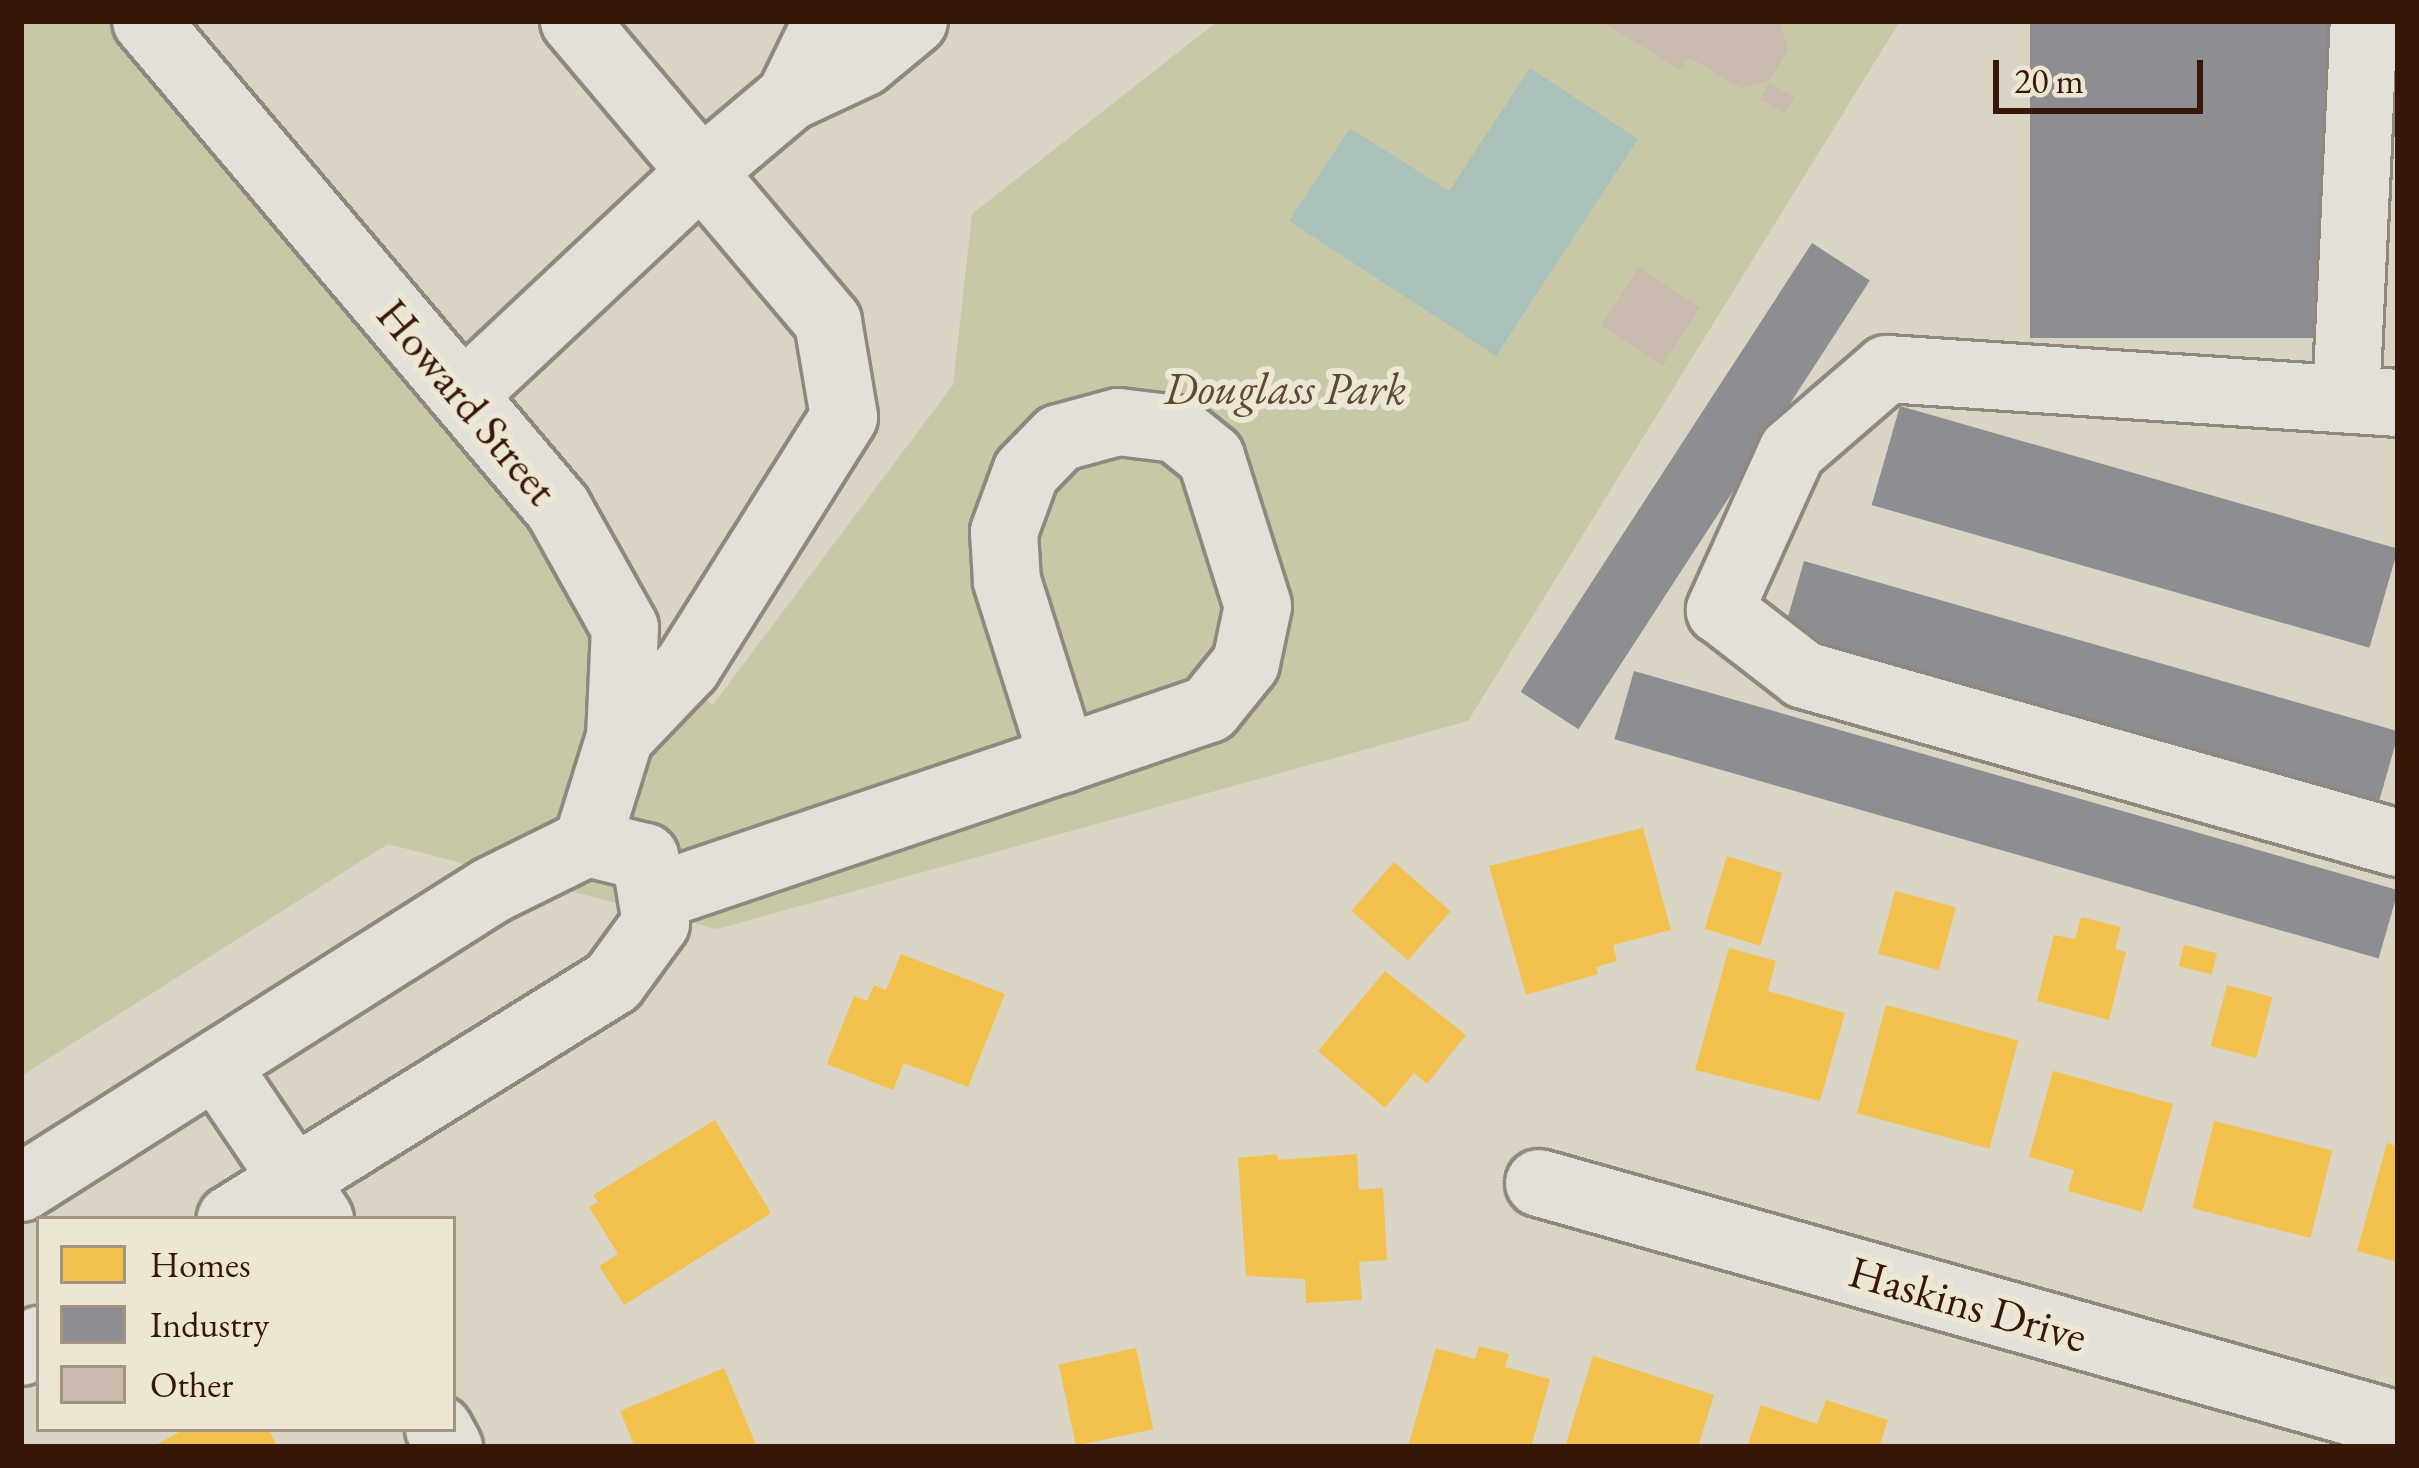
<!DOCTYPE html>
<style>
body{margin:0}
#map{position:relative;width:2419px;height:1468px;overflow:hidden;background:#dad4c5;font-family:"EB Garamond",serif}
div>[style]{position:absolute}
.green>*{inset:0;background:#c8c7a6}
.water>*{inset:0;background:#aac1ba}
.homes>*{inset:0;background:#f2c14e;transform-origin:0 0}
.industry>*{inset:0;background:#8d8d92;transform-origin:0 0}
.building>*{inset:0;background:#c8bbae;transform-origin:0 0}
.roads{filter:drop-shadow(3px 0 #90887e) drop-shadow(-3px 0 #90887e) drop-shadow(0 3px #90887e) drop-shadow(0 -3px #90887e)}
.minor>*{height:66px;margin:-33px;padding:0 33px;transform-origin:33px;border-radius:33px;background:#e2e0d9}
span{translate:-50% -50%;white-space:nowrap;text-align:center;line-height:1.15;-webkit-text-stroke:12px #ece6d4;paint-order:stroke}
.park-label{font-size:45px;color:#5e4931;font-style:italic}
.street-label{font-size:45px;color:#371709}
.frame{position:absolute;inset:0;border:24px solid #371709;pointer-events:none}
.legend{position:absolute;left:36px;top:1216px;width:420px;height:216px;box-sizing:border-box;background:#ece6d4;border:3px solid #a49383;margin:0;padding:15px 21px;list-style:none;font-size:36px;color:#371709}
.legend li{display:flex;align-items:center;gap:24px;height:60px}
.legend b{width:60px;border:3px solid #a49383}
.scale{position:absolute;left:1993px;top:60px;width:210px;height:54px;box-sizing:border-box;border:6px solid #371709;border-top:0;padding-left:15px;font-size:36px;line-height:42px;white-space:nowrap;color:#371709;-webkit-text-stroke:9px #ece6d4;paint-order:stroke}
</style>
<div id="map">
<div class="green">
<div style="clip-path:polygon(21px 21px,180px 21px,712px 706px,953px 385px,972px 214px,1218px 21px,1900px 21px,1468px 721px,717px 929px,388px 844px,21px 1076px)"></div>
</div>
<div class="water">
<div style="clip-path:polygon(1530px 68px,1638px 139px,1496px 356px,1289px 221px,1350px 128px,1449px 191px)"></div>
</div>
<div class="homes">
<div style="clip-path:polygon(1643px 828px,1671px 930px,1613px 945px,1617px 961px,1596px 967px,1598px 974px,1526px 995px,1489px 866px)"></div>
<div style="left:1727px;top:856px;width:58px;height:76px;rotate:17deg"></div>
<div style="left:1394px;top:862px;width:75px;height:65px;rotate:41deg"></div>
<div style="left:1895px;top:891px;width:63px;height:65px;rotate:15deg"></div>
<div style="clip-path:polygon(2081px 917px,2121px 927px,2115px 949px,2126px 952px,2109px 1020px,2037px 1001px,2054px 935px,2075px 939px)"></div>
<div style="left:2184px;top:945px;width:34px;height:22px;rotate:14deg"></div>
<div style="clip-path:polygon(1729px 948px,1776px 961px,1768px 991px,1845px 1013px,1820px 1101px,1695px 1070px)"></div>
<div style="clip-path:polygon(901px 954px,1005px 994px,968px 1087px,904px 1063px,893px 1090px,827px 1064px,854px 996px,867px 1001px,874px 985px,886px 990px)"></div>
<div style="clip-path:polygon(1385px 971px,1466px 1035px,1427px 1084px,1414px 1073px,1385px 1108px,1318px 1051px)"></div>
<div style="left:2227px;top:985px;width:47px;height:63px;rotate:15deg"></div>
<div style="left:1886px;top:1005px;width:137px;height:112px;rotate:15deg"></div>
<div style="clip-path:polygon(2053px 1071px,2173px 1104px,2142px 1212px,2068px 1191px,2074px 1170px,2029px 1157px)"></div>
<div style="clip-path:polygon(715px 1120px,771px 1213px,624px 1305px,599px 1266px,618px 1254px,589px 1207px,598px 1202px,593px 1195px)"></div>
<div style="left:2214px;top:1121px;width:122px;height:90px;rotate:14deg"></div>
<div style="clip-path:polygon(2387px 1143px,2398px 1146px,2398px 1262px,2357px 1251px)"></div>
<div style="clip-path:polygon(1277px 1154px,1278px 1160px,1357px 1154px,1359px 1190px,1383px 1188px,1387px 1260px,1359px 1262px,1362px 1300px,1306px 1303px,1305px 1279px,1246px 1276px,1238px 1158px)"></div>
<div style="clip-path:polygon(1479px 1346px,1509px 1354px,1505px 1367px,1550px 1379px,1531px 1447px,1408px 1447px,1436px 1348px,1475px 1359px)"></div>
<div style="left:1136px;top:1348px;width:83px;height:79px;rotate:78deg"></div>
<div style="clip-path:polygon(1593px 1356px,1714px 1395px,1698px 1447px,1565px 1447px)"></div>
<div style="clip-path:polygon(724px 1368px,757px 1447px,635px 1447px,620px 1411px)"></div>
<div style="clip-path:polygon(1826px 1400px,1888px 1420px,1879px 1447px,1747px 1447px,1761px 1405px,1817px 1424px)"></div>
<div style="clip-path:polygon(185px 1429px,268px 1429px,278px 1447px,152px 1447px)"></div>
</div>
<div class="industry">
<div style="left:2030px;top:21px;width:297px;height:317px"></div>
<div style="left:1812px;top:243px;width:69px;height:535px;rotate:33deg"></div>
<div style="left:1900px;top:406px;width:518px;height:103px;rotate:16deg"></div>
<div style="left:1804px;top:561px;width:619px;height:75px;rotate:16deg"></div>
<div style="left:1634px;top:671px;width:795px;height:71px;rotate:16deg"></div>
</div>
<div class="building">
<div style="clip-path:polygon(1602px 21px,1779px 21px,1788px 50px,1769px 81px,1741px 88px,1690px 58px,1679px 70px)"></div>
<div style="left:1769px;top:83px;width:29px;height:19px;rotate:29deg"></div>
<div style="left:1639px;top:268px;width:73px;height:69px;rotate:33deg"></div>
</div>
<div class="roads">
<div class="minor">
<div style="left:146px;top:21px;width:638px;rotate:49.77deg"></div>
<div style="left:558px;top:508px;width:137px;rotate:60.8deg"></div>
<div style="left:625px;top:628px;width:109px;rotate:92.6deg"></div>
<div style="left:620px;top:737px;width:111px;rotate:107.3deg"></div>
<div style="left:574px;top:21px;width:394px;rotate:49.8deg"></div>
<div style="left:828px;top:322px;width:96px;rotate:80.4deg"></div>
<div style="left:844px;top:417px;width:295px;rotate:122.1deg"></div>
<div style="left:687px;top:667px;width:97px;rotate:133.7deg"></div>
<div style="left:790px;top:97px;width:85px;rotate:-64deg"></div>
<div style="left:463px;top:395px;width:326px;rotate:-43.1deg"></div>
<div style="left:701px;top:172px;width:116px;rotate:-40.1deg"></div>
<div style="left:790px;top:97px;width:81px;rotate:-25deg"></div>
<div style="left:863px;top:63px;width:66px;rotate:-39.5deg"></div>
<div style="left:2346px;top:399px;width:378px;rotate:-87.3deg"></div>
<div style="left:2398px;top:403px;width:512px;rotate:-176.19deg"></div>
<div style="left:1887px;top:369px;width:125px;rotate:139.2deg"></div>
<div style="left:1792px;top:451px;width:175px;rotate:114.4deg"></div>
<div style="left:1720px;top:610px;width:106px;rotate:37.7deg"></div>
<div style="left:1804px;top:675px;width:617px;rotate:15.79deg"></div>
<div style="left:652px;top:898px;width:434px;rotate:-18.7deg"></div>
<div style="left:1063px;top:759px;width:154px;rotate:-18.9deg"></div>
<div style="left:1209px;top:709px;width:59px;rotate:-51.2deg"></div>
<div style="left:1246px;top:663px;width:58px;rotate:-78.1deg"></div>
<div style="left:1258px;top:606px;width:156px;rotate:-107.5deg"></div>
<div style="left:1211px;top:457px;width:45px;rotate:-141.3deg"></div>
<div style="left:1176px;top:429px;width:58px;rotate:-173.1deg"></div>
<div style="left:1118px;top:422px;width:61px;rotate:164.8deg"></div>
<div style="left:1059px;top:438px;width:47px;rotate:134.1deg"></div>
<div style="left:1026px;top:472px;width:64px;rotate:110.1deg"></div>
<div style="left:1004px;top:532px;width:49px;rotate:86.5deg"></div>
<div style="left:1007px;top:581px;width:187px;rotate:72.5deg"></div>
<div style="left:216px;top:1065px;width:186px;rotate:56deg"></div>
<div style="left:1539px;top:1183px;width:892px;rotate:15.73deg"></div>
<div style="left:21px;top:1188px;width:557px;rotate:-32.32deg"></div>
<div style="left:492px;top:890px;width:106px;rotate:-26.3deg"></div>
<div style="left:587px;top:843px;width:60px;rotate:13.6deg"></div>
<div style="left:645px;top:857px;width:67px;rotate:80.5deg"></div>
<div style="left:656px;top:923px;width:73px;rotate:126.1deg"></div>
<div style="left:613px;top:982px;width:450px;rotate:148.2deg"></div>
<div style="left:21px;top:1352px;width:22px;rotate:-34deg"></div>
<div style="left:439px;top:1429px;width:21px;rotate:61deg"></div>
</div>
</div>
<div class="park-label">
<span style="left:1285px;top:389px">Douglass Park</span>
</div>
<div class="street-label">
<span style="left:467px;top:402px;rotate:50deg">Howard Street</span>
<span style="left:1968px;top:1304px;rotate:16deg">Haskins Drive</span>
</div>
<div class="frame"></div>
<ul class="legend">
<li><b style="height:33px;background:#f2c14e"></b>Homes</li>
<li><b style="height:33px;background:#8d8d92"></b>Industry</li>
<li><b style="height:33px;background:#c8bbae"></b>Other</li>
</ul>
<div class="scale">20 m</div>
</div>
